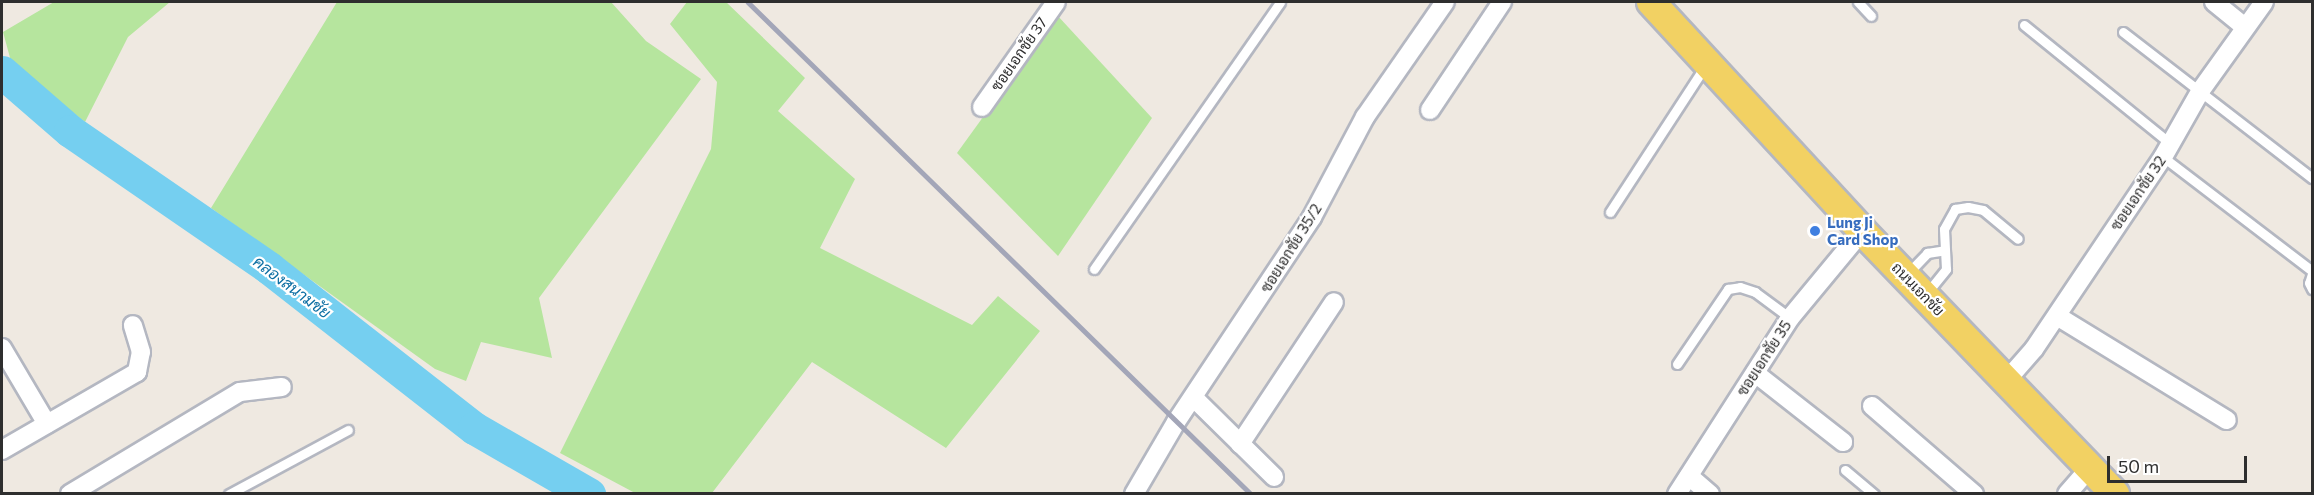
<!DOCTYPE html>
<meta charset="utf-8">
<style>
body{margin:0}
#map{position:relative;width:2314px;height:495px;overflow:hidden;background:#efe9e1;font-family:Commissioner,Sarabun,sans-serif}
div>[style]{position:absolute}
.green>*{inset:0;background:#b6e59e}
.river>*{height:33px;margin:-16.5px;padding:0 16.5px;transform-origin:16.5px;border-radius:16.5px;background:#75cff0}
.roads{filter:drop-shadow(2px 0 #b4b7c1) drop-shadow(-2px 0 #b4b7c1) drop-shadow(0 2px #b4b7c1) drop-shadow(0 -2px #b4b7c1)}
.service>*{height:9px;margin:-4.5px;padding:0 4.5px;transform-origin:4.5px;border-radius:4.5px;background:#fff}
.minor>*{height:18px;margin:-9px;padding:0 9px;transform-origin:9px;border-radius:9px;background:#fff}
.primary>*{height:28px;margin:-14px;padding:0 14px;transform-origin:14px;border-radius:14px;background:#f2d163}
.rail>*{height:4.5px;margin:-2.25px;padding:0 2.25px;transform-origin:2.25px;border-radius:2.25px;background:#a3a6b8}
.dots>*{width:16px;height:16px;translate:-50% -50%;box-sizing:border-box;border:3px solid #fff;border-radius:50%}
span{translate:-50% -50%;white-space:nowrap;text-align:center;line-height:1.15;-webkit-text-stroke:4.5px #fff;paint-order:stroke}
.street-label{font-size:15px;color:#2e2e2e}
.shop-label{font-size:15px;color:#366cbe;font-weight:700}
.left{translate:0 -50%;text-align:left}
.water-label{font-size:16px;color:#0d6fa3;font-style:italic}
.frame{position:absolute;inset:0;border:3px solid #2e2e2e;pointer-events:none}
.scale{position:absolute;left:2107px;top:456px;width:140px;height:27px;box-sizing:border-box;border:3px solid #2e2e2e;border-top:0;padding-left:8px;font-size:18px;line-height:21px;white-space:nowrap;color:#2e2e2e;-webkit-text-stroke:4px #fff;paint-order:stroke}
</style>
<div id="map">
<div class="green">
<div style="clip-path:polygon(54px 2px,170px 2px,128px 37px,85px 122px,12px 65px,3px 32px)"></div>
<div style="clip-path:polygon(337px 2px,611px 2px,646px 41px,701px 79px,539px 298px,552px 358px,481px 342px,466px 381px,435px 369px,211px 208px)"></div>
<div style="clip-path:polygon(687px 2px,726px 2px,805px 78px,778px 111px,855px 179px,820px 248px,972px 325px,998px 296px,1040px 331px,946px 448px,812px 362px,712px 493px,635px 493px,560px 453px,711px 149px,717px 82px,670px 24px)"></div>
<div style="clip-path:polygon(1057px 15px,1152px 118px,1058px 256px,957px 153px)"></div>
</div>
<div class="river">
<div style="left:2px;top:72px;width:90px;rotate:40.9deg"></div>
<div style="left:70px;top:131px;width:242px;rotate:34.5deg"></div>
<div style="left:269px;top:268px;width:260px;rotate:38deg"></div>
<div style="left:474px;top:428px;width:133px;rotate:29.9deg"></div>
</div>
<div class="roads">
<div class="service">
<div style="left:1858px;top:2px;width:19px;rotate:47deg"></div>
<div style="left:2024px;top:25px;width:189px;rotate:39deg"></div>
<div style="left:2123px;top:32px;width:239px;rotate:37.7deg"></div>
<div style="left:2163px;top:157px;width:188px;rotate:37.4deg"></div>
<div style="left:1610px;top:212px;width:176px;rotate:-56.9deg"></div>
<div style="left:1094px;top:269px;width:325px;rotate:-55.1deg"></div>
<div style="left:1908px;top:273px;width:28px;rotate:-46deg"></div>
<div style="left:1927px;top:253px;width:18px;rotate:-9deg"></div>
<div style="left:2312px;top:274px;width:9px;rotate:108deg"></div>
<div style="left:2309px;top:283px;width:7px;rotate:63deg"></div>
<div style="left:1926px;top:294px;width:32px;rotate:-51deg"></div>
<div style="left:1946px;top:269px;width:40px;rotate:-92.9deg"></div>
<div style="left:1944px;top:229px;width:23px;rotate:-61deg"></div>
<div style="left:1955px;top:209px;width:13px;rotate:-9deg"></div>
<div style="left:1968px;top:207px;width:15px;rotate:11deg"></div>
<div style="left:1983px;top:210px;width:45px;rotate:39.6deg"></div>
<div style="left:1677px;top:364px;width:91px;rotate:-55.8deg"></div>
<div style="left:1728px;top:289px;width:12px;rotate:-9deg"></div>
<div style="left:1740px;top:287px;width:16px;rotate:18deg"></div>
<div style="left:1755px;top:292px;width:44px;rotate:36.6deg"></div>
<div style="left:1845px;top:470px;width:38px;rotate:40deg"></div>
<div style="left:229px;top:494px;width:135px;rotate:-28.3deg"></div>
</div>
<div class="minor">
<div style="left:2214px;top:2px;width:40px;rotate:39deg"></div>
<div style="left:982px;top:107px;width:128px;rotate:-54.8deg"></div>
<div style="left:1430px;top:110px;width:130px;rotate:-56.3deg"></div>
<div style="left:2057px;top:316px;width:199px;rotate:31.5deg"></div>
<div style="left:2px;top:348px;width:88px;rotate:59.4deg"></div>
<div style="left:1755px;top:373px;width:112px;rotate:38.1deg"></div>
<div style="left:2006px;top:381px;width:43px;rotate:-48.8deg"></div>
<div style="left:2034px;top:349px;width:231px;rotate:-56.1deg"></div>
<div style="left:2163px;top:157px;width:77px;rotate:-60.4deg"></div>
<div style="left:2201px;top:90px;width:108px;rotate:-54.4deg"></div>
<div style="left:1195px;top:399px;width:111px;rotate:44.6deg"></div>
<div style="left:1872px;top:406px;width:135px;rotate:40.8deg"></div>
<div style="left:1240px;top:444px;width:170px;rotate:-56.5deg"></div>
<div style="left:2px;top:450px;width:156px;rotate:-30deg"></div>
<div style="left:137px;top:372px;width:20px;rotate:-79deg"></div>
<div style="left:141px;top:352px;width:28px;rotate:-107deg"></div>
<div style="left:1689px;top:476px;width:28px;rotate:41deg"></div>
<div style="left:70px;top:494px;width:198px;rotate:-31deg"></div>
<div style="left:240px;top:392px;width:42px;rotate:-6.8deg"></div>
<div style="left:1134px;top:494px;width:83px;rotate:-59.7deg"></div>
<div style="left:1176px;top:422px;width:246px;rotate:-56.4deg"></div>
<div style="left:1312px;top:217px;width:113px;rotate:-62.1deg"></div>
<div style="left:1365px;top:117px;width:140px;rotate:-55.2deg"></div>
<div style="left:1677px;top:494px;width:209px;rotate:-57.3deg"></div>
<div style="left:1790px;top:318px;width:113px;rotate:-50.4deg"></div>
<div style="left:2067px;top:494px;width:35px;rotate:-49deg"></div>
</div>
<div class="primary">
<div style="left:1651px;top:2px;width:311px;rotate:47.3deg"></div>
<div style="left:1862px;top:231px;width:365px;rotate:46.1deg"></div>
</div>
</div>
<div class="rail">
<div style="left:748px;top:2px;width:704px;rotate:44.37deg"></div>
</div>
<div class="dots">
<div style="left:1815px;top:231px;background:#3f7fe0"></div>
</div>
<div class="street-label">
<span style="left:1019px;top:54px;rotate:-55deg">ซอยเอกชัย 37</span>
<span style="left:2138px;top:193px;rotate:-56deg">ซอยเอกชัย 32</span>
<span style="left:1291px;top:248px;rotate:-58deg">ซอยเอกชัย 35/2</span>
<span style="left:1918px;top:289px;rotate:46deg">ถนนเอกชัย</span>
<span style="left:1764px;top:358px;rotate:-57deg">ซอยเอกชัย 35</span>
</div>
<div class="shop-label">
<span class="left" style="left:1827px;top:231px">Lung Ji<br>Card Shop</span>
</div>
<div class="water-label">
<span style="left:292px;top:287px;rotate:37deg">คลองสนามชัย</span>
</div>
<div class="frame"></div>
<div class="scale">50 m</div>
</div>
